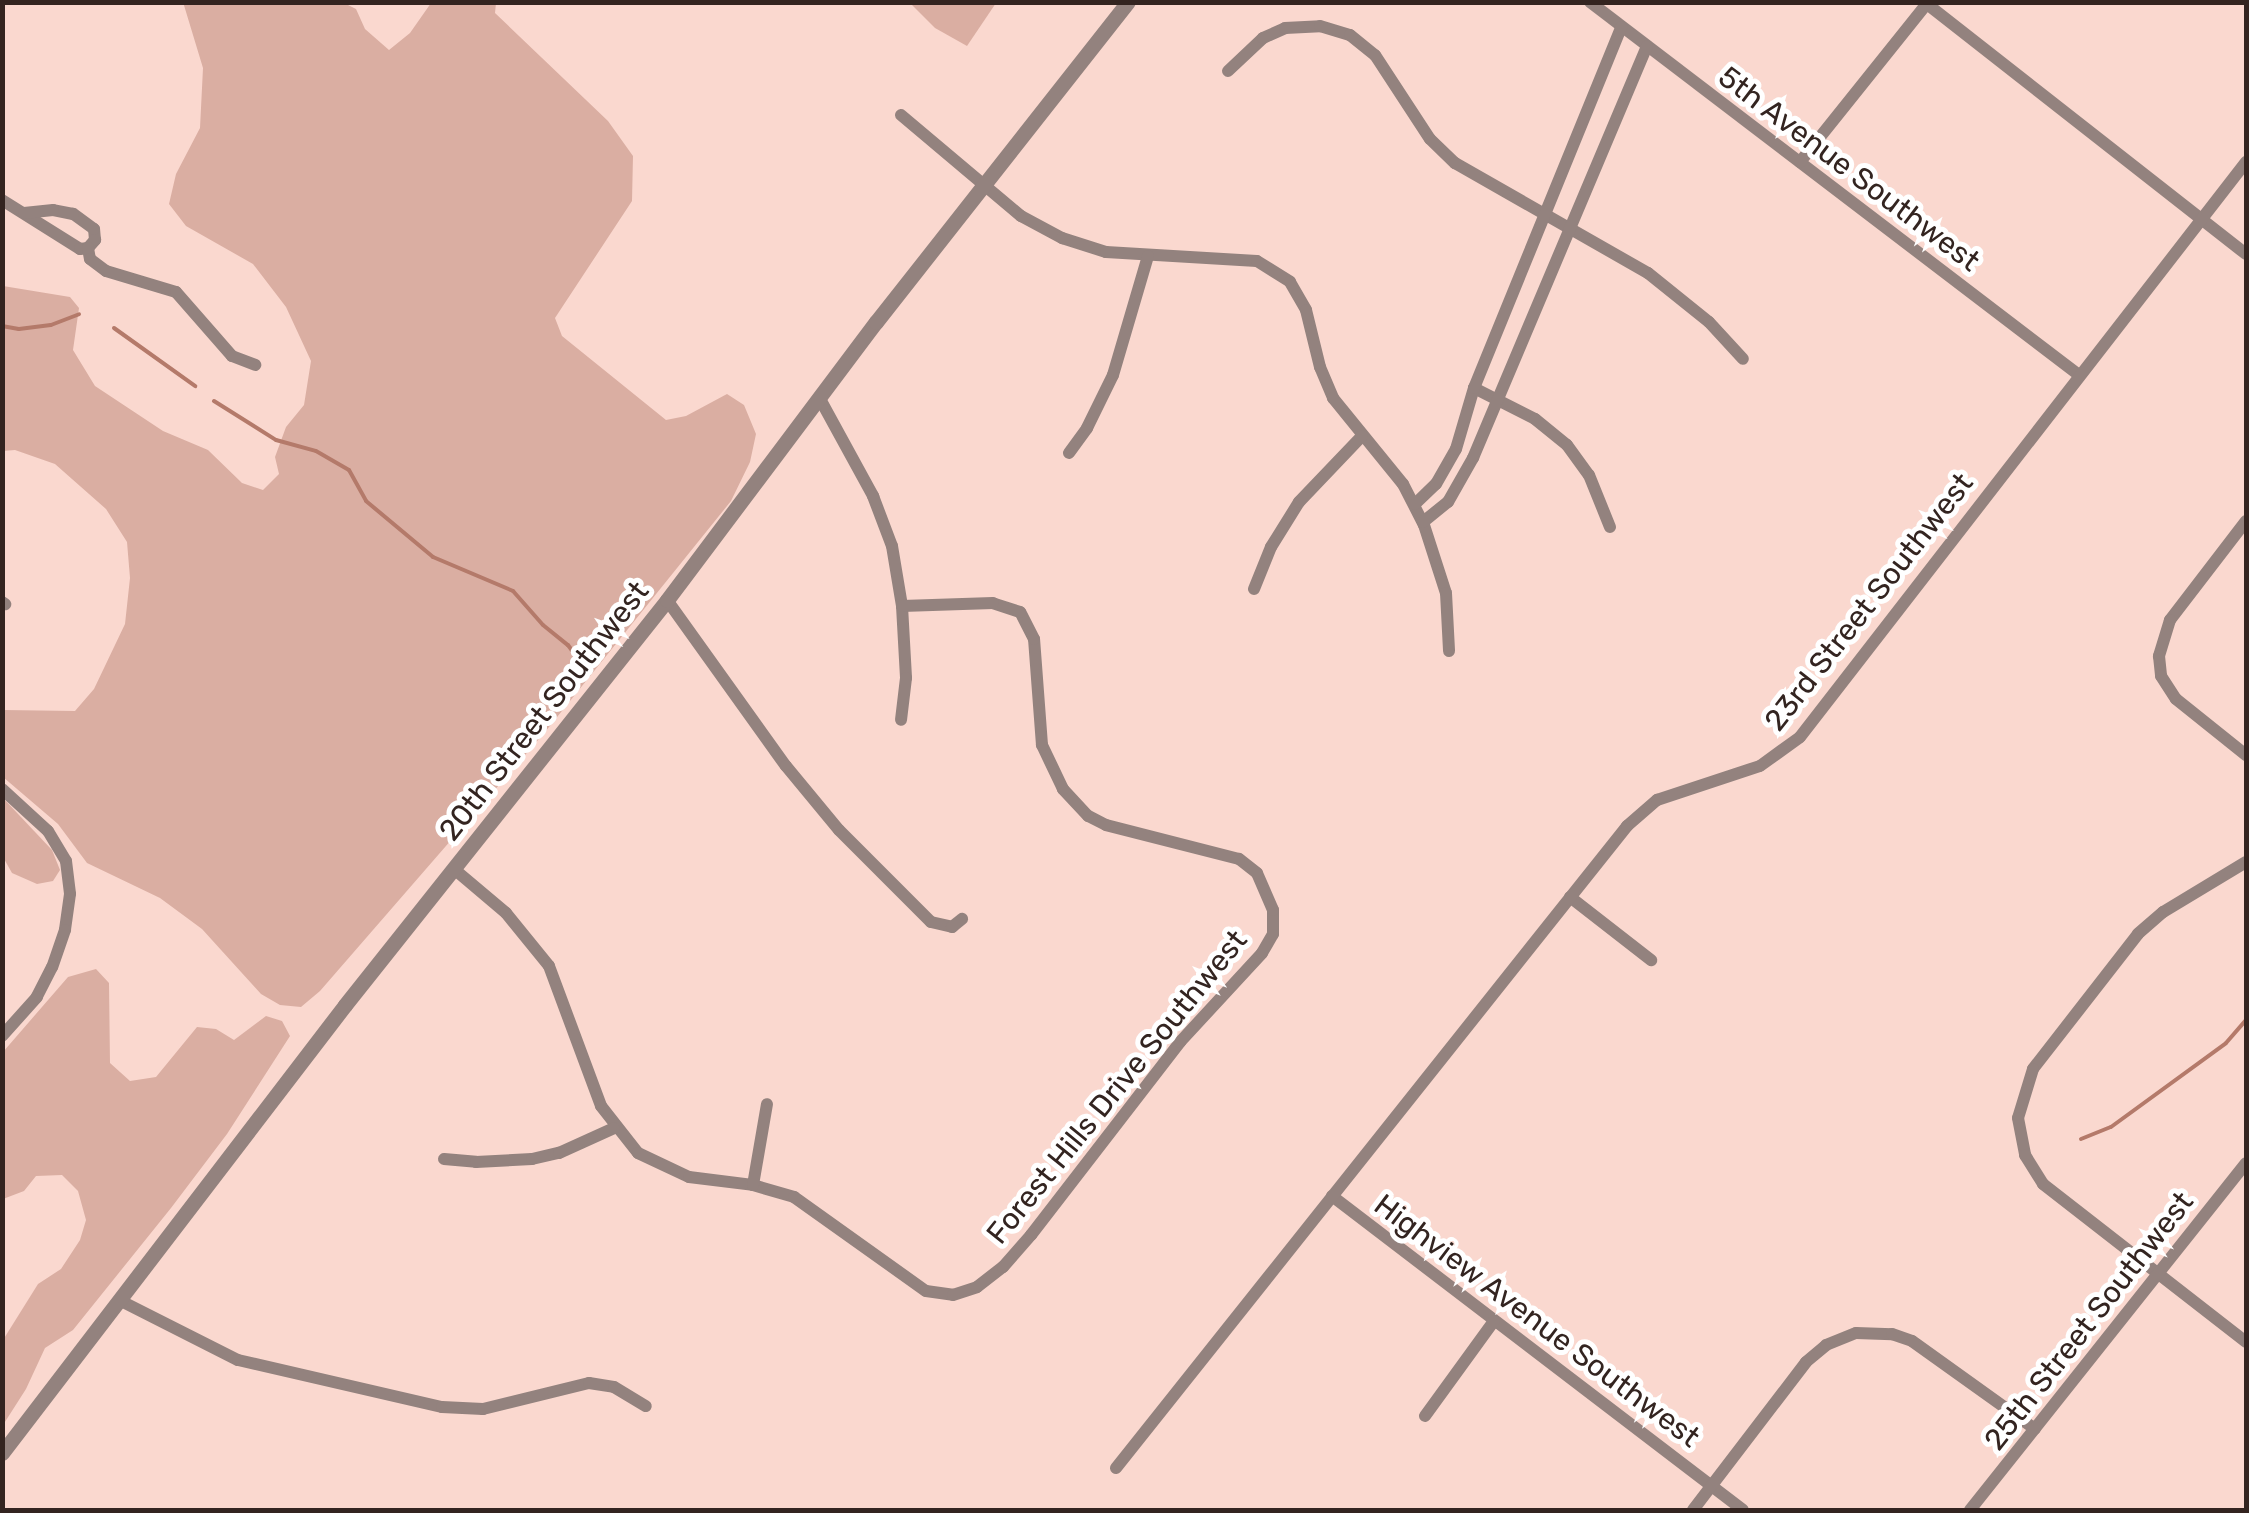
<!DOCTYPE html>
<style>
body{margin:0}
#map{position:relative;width:2249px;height:1513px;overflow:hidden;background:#fad8cf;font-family:Rubik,sans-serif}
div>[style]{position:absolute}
.green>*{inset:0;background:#daaea2}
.stream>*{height:4px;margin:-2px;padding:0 2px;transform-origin:2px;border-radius:2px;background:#b47a6a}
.minor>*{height:12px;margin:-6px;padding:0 6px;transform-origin:6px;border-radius:6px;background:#93827e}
.tertiary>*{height:15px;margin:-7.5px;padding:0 7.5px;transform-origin:7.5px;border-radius:7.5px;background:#93827e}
span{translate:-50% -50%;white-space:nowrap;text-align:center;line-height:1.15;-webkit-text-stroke:10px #fff;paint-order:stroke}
.street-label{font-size:30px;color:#332420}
.frame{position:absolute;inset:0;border:5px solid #332420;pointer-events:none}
</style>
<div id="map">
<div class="green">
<div style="clip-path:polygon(183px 2px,344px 3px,356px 9px,365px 29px,389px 50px,410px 33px,431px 3px,496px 3px,495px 13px,608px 121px,633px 156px,632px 201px,555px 318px,562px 336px,666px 420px,686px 416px,727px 394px,744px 405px,756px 434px,750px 462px,731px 501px,545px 732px,320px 991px,301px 1007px,280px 1005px,261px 994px,202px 929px,160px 898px,87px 863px,58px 824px,3px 777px,3px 710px,75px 711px,94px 689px,125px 624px,130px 578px,127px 542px,106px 509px,55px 464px,15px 450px,3px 451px,3px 286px,70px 297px,79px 308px,73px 350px,95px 386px,163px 431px,208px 450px,242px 483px,263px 490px,279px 474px,275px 457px,286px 427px,304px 405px,311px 361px,286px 307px,253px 264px,186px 226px,169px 204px,176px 174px,200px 128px,203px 68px)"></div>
<div style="clip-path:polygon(910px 3px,996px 3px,967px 46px,935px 28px)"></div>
<div style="clip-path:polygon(3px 798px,52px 850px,60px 870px,53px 881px,37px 884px,12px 873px,3px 857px)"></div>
<div style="clip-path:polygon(96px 969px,109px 983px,110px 1063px,130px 1081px,156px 1077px,197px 1027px,216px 1029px,234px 1040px,266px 1016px,282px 1021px,290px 1036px,227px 1134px,171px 1208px,73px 1330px,45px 1348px,26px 1389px,3px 1425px,3px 1340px,38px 1284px,61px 1269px,80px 1240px,86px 1220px,78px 1191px,62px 1175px,36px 1176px,24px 1191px,3px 1199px,3px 1052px,68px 977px)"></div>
</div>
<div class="stream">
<div style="left:2px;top:326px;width:17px;rotate:10deg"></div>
<div style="left:19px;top:329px;width:32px;rotate:-7deg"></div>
<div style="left:51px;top:325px;width:30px;rotate:-21deg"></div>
<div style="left:114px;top:328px;width:100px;rotate:35.6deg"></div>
<div style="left:214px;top:401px;width:73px;rotate:32.2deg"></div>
<div style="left:276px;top:440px;width:41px;rotate:15.4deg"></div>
<div style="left:316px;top:451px;width:38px;rotate:30deg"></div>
<div style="left:349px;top:470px;width:35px;rotate:61deg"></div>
<div style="left:366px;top:501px;width:87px;rotate:39.9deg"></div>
<div style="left:433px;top:557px;width:87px;rotate:23deg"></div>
<div style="left:513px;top:591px;width:45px;rotate:48.6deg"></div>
<div style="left:543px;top:625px;width:32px;rotate:39deg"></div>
<div style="left:568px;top:645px;width:31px;rotate:54deg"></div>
<div style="left:2081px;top:1139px;width:32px;rotate:-22deg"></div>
<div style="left:2111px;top:1127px;width:142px;rotate:-36.1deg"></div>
<div style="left:2226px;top:1043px;width:30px;rotate:-49deg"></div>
</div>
<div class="minor">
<div style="left:1590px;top:2px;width:615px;rotate:37.34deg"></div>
<div style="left:1927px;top:4px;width:405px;rotate:38.1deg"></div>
<div style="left:1228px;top:71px;width:48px;rotate:-43.3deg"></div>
<div style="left:1263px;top:38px;width:24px;rotate:-24deg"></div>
<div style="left:1285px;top:28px;width:35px;rotate:-3deg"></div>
<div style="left:1320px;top:26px;width:31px;rotate:17deg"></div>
<div style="left:1350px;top:35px;width:32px;rotate:39deg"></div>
<div style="left:1375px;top:55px;width:100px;rotate:56.8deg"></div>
<div style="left:1430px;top:139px;width:35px;rotate:44deg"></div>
<div style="left:1455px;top:163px;width:222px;rotate:29.7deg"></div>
<div style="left:1648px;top:273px;width:78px;rotate:38.8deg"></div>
<div style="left:1709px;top:322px;width:50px;rotate:47.4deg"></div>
<div style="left:901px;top:115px;width:157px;rotate:40.1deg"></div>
<div style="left:1021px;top:216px;width:47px;rotate:28.2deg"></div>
<div style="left:1062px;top:238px;width:46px;rotate:17.7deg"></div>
<div style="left:1106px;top:252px;width:151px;rotate:3.4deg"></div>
<div style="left:1257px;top:261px;width:39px;rotate:32deg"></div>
<div style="left:1290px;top:282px;width:32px;rotate:60deg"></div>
<div style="left:1306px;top:310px;width:59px;rotate:76.2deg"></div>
<div style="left:1320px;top:367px;width:34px;rotate:67deg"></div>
<div style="left:1333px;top:398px;width:111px;rotate:50.9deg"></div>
<div style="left:1403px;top:484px;width:46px;rotate:62.9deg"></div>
<div style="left:1424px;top:525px;width:71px;rotate:72.1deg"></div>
<div style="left:1446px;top:593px;width:58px;rotate:87deg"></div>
<div style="left:1800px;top:162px;width:205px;rotate:-51.3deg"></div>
<div style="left:2px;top:200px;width:92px;rotate:32.1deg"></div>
<div style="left:80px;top:249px;width:8px;rotate:-7deg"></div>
<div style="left:88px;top:248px;width:11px;rotate:-49deg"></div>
<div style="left:95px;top:240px;width:11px;rotate:-95deg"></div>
<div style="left:94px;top:229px;width:26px;rotate:-144deg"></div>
<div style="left:73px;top:214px;width:20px;rotate:-169deg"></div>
<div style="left:53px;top:210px;width:29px;rotate:174deg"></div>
<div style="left:88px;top:248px;width:11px;rotate:80deg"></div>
<div style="left:90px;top:259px;width:20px;rotate:37deg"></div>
<div style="left:106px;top:271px;width:73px;rotate:16.7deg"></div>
<div style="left:176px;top:292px;width:85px;rotate:48.8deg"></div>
<div style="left:232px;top:356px;width:25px;rotate:21deg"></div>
<div style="left:1474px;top:388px;width:68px;rotate:26.9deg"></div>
<div style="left:1535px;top:419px;width:41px;rotate:39.1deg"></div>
<div style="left:1567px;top:445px;width:37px;rotate:54deg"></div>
<div style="left:1589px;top:475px;width:56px;rotate:68deg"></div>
<div style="left:820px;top:399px;width:111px;rotate:61.3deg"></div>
<div style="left:873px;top:496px;width:53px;rotate:69.2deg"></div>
<div style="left:892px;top:546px;width:61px;rotate:80.5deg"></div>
<div style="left:902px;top:606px;width:72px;rotate:86.8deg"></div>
<div style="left:906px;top:678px;width:42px;rotate:96.8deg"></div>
<div style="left:1069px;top:453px;width:31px;rotate:-54deg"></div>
<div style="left:1087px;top:428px;width:59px;rotate:-63.9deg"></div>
<div style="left:1113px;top:375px;width:124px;rotate:-73.6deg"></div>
<div style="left:1415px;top:504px;width:29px;rotate:-44deg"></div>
<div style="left:1436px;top:484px;width:40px;rotate:-60.3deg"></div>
<div style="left:1456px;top:449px;width:64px;rotate:-73.6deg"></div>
<div style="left:1474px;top:388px;width:390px;rotate:-67.8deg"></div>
<div style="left:2246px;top:521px;width:125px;rotate:127.5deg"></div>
<div style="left:2170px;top:620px;width:38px;rotate:107deg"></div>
<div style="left:2159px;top:656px;width:20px;rotate:84deg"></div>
<div style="left:2161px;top:676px;width:27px;rotate:57deg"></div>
<div style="left:2176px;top:699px;width:90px;rotate:38.7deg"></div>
<div style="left:1423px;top:522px;width:32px;rotate:-39deg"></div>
<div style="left:1448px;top:502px;width:51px;rotate:-60.4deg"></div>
<div style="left:1473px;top:458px;width:447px;rotate:-67.1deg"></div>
<div style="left:1254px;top:589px;width:45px;rotate:-68deg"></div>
<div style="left:1271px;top:547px;width:53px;rotate:-58.1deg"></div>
<div style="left:1299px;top:502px;width:91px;rotate:-46.3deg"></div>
<div style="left:667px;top:600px;width:204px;rotate:54.4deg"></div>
<div style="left:786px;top:766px;width:83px;rotate:50.4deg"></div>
<div style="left:839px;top:830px;width:130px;rotate:45deg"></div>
<div style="left:931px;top:922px;width:22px;rotate:13deg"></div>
<div style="left:952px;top:927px;width:13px;rotate:-39deg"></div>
<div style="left:2px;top:602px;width:4px;rotate:34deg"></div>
<div style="left:2px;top:789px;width:62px;rotate:42.4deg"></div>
<div style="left:48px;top:831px;width:35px;rotate:59deg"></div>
<div style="left:66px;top:861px;width:33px;rotate:83deg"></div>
<div style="left:70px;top:894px;width:36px;rotate:98deg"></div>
<div style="left:65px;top:930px;width:39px;rotate:109deg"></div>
<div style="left:52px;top:967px;width:34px;rotate:117deg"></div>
<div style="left:37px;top:997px;width:52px;rotate:131.9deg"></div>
<div style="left:2246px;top:862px;width:97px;rotate:148.9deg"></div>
<div style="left:2163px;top:912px;width:33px;rotate:139deg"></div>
<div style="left:2138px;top:934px;width:171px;rotate:127.9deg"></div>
<div style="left:2033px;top:1069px;width:51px;rotate:107deg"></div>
<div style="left:2018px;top:1118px;width:38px;rotate:79deg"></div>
<div style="left:2025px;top:1155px;width:34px;rotate:58deg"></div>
<div style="left:2043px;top:1184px;width:257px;rotate:37.9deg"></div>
<div style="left:454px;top:869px;width:68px;rotate:40.2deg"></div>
<div style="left:506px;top:913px;width:68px;rotate:50.9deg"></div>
<div style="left:549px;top:966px;width:149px;rotate:69.6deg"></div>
<div style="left:601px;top:1106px;width:60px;rotate:51.8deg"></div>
<div style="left:638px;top:1153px;width:56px;rotate:25.2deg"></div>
<div style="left:689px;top:1177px;width:64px;rotate:7.1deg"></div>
<div style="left:753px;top:1185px;width:43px;rotate:16.3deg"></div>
<div style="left:794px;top:1197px;width:162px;rotate:35.5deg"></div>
<div style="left:926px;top:1291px;width:27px;rotate:8deg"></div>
<div style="left:953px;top:1295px;width:25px;rotate:-18deg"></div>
<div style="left:977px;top:1287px;width:33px;rotate:-38deg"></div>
<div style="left:1003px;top:1267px;width:43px;rotate:-48.8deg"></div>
<div style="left:1031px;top:1235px;width:244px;rotate:-52.3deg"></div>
<div style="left:1180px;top:1042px;width:121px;rotate:-47.3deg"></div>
<div style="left:1262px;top:953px;width:22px;rotate:-60deg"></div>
<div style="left:1273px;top:934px;width:24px;rotate:-90deg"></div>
<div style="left:1273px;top:910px;width:40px;rotate:-113.4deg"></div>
<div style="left:1257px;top:873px;width:23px;rotate:-142deg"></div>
<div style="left:1239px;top:859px;width:137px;rotate:-165.7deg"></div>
<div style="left:1106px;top:825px;width:20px;rotate:-153deg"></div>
<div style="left:1088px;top:816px;width:37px;rotate:-133deg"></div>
<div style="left:1063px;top:789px;width:49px;rotate:-115.5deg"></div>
<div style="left:1042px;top:745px;width:106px;rotate:-94.3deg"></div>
<div style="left:1034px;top:639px;width:30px;rotate:-117deg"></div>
<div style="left:1020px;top:612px;width:28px;rotate:-162deg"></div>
<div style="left:993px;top:603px;width:91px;rotate:178.1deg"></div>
<div style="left:1570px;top:897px;width:103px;rotate:37.9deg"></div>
<div style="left:444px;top:1159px;width:32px;rotate:5deg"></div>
<div style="left:476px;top:1162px;width:56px;rotate:-3.1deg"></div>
<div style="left:532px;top:1159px;width:28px;rotate:-13deg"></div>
<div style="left:559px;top:1153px;width:60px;rotate:-24.4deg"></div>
<div style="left:753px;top:1185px;width:82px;rotate:-80.2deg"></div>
<div style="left:1332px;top:1196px;width:517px;rotate:37.38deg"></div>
<div style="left:121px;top:1301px;width:131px;rotate:26.8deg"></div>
<div style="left:238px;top:1360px;width:209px;rotate:13deg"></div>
<div style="left:442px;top:1407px;width:41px;rotate:2.8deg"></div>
<div style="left:483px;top:1409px;width:109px;rotate:-13.8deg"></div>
<div style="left:589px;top:1383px;width:25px;rotate:9deg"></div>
<div style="left:614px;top:1387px;width:37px;rotate:31deg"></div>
<div style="left:1425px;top:1416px;width:117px;rotate:-54deg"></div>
<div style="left:1116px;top:1468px;width:821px;rotate:-51.48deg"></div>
<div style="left:1627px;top:826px;width:40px;rotate:-41deg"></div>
<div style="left:1657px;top:800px;width:108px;rotate:-18.3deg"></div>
<div style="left:1760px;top:766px;width:49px;rotate:-35.9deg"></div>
<div style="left:1800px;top:737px;width:728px;rotate:-52.2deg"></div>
<div style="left:1693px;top:1510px;width:186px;rotate:-52.6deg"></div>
<div style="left:1806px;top:1362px;width:26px;rotate:-40deg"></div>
<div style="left:1826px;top:1345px;width:32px;rotate:-22deg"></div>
<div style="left:1856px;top:1333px;width:36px;rotate:2deg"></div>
<div style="left:1892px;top:1334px;width:21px;rotate:19deg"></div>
<div style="left:1912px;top:1341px;width:151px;rotate:35.6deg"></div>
<div style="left:1970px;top:1510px;width:443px;rotate:-51.5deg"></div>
</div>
<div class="tertiary">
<div style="left:2px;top:1453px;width:564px;rotate:-52.56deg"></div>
<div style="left:345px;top:1005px;width:517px;rotate:-51.51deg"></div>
<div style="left:667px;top:600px;width:348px;rotate:-53.1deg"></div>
<div style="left:876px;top:322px;width:407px;rotate:-51.8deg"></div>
</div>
<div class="street-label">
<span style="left:1849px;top:169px;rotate:37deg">5th Avenue Southwest</span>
<span style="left:1869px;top:602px;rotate:-52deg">23rd Street Southwest</span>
<span style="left:544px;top:711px;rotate:-52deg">20th Street Southwest</span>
<span style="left:1117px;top:1087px;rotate:-51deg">Forest Hills Drive Southwest</span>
<span style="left:1537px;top:1321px;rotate:37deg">Highview Avenue Southwest</span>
<span style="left:2089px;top:1321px;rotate:-52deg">25th Street Southwest</span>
</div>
<div class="frame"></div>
</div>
